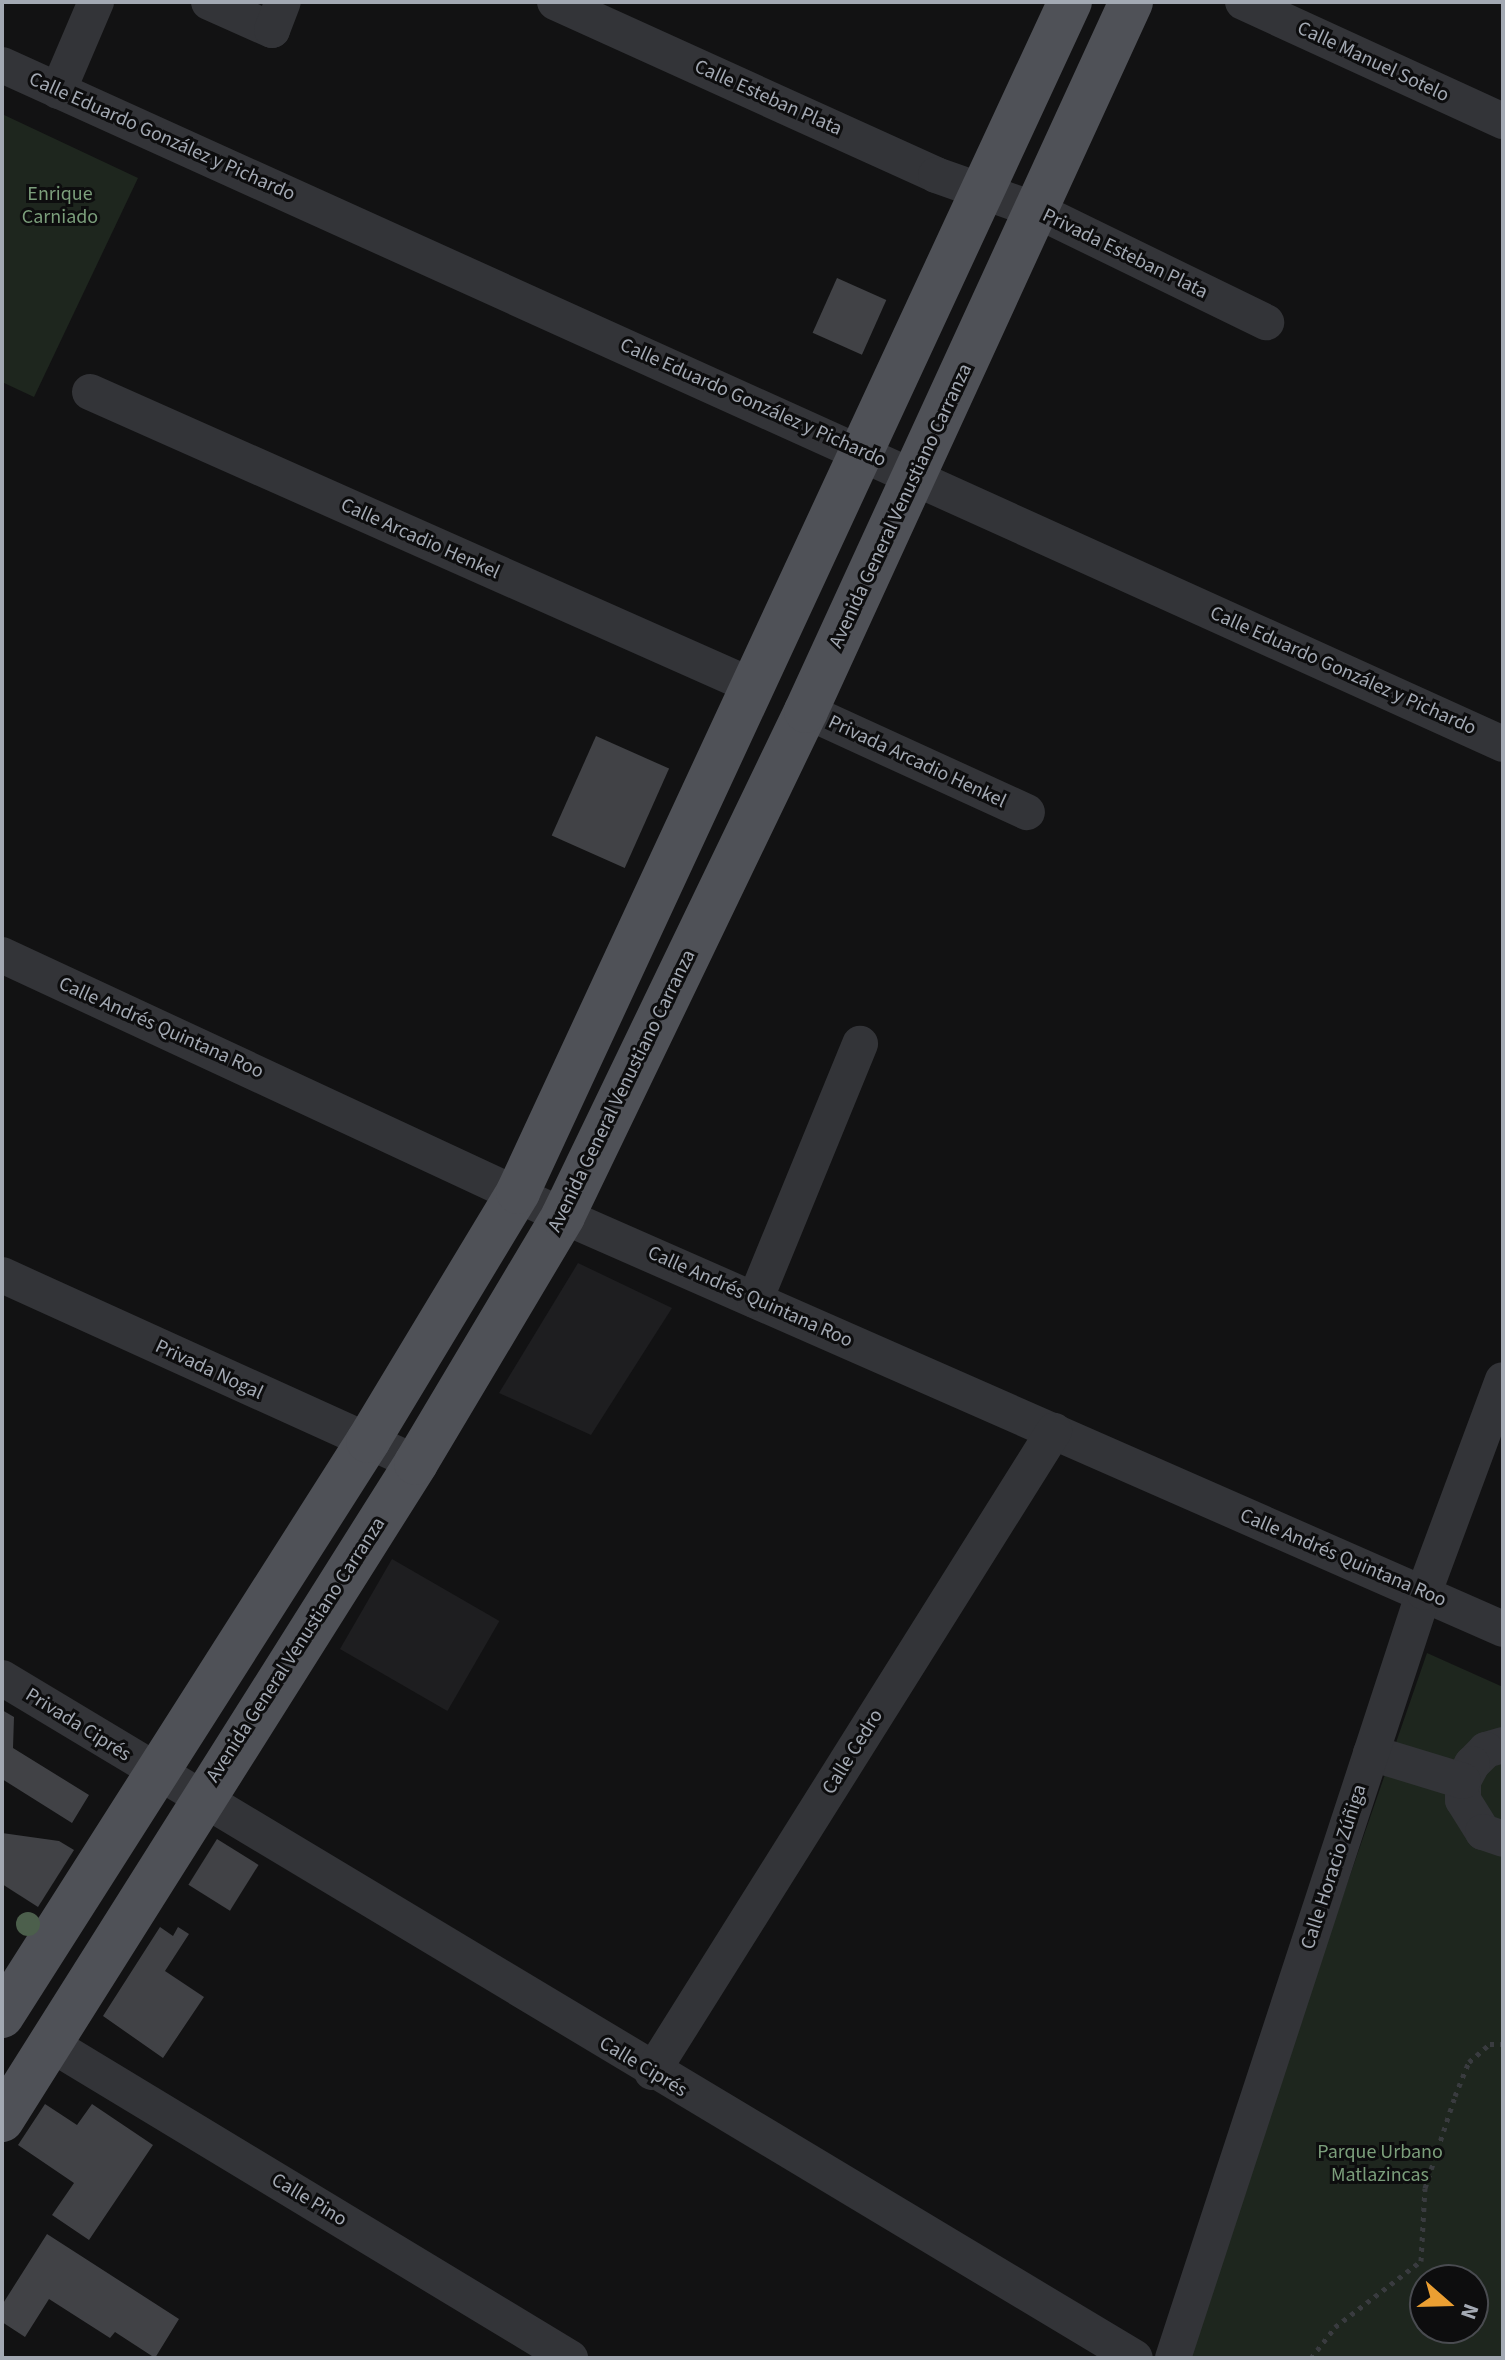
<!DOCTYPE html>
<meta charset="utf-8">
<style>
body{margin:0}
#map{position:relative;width:1505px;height:2360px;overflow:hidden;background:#121213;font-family:"Source Sans 3",sans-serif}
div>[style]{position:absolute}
.built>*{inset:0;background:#1e1e20;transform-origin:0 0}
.green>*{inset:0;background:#1e261e}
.building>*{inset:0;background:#414246;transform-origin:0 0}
.path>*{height:5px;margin-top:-2.5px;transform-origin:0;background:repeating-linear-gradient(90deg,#393b3f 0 4px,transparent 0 10px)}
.minor>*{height:36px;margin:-18px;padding:0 18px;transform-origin:18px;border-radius:18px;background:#333438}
.major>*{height:44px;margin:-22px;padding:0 22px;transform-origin:22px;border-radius:22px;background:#4f5157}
.trees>*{width:24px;height:24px;margin:-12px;border-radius:50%;background:#4c5f4c}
span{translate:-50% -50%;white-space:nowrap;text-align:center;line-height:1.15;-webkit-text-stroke:6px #0d0d0e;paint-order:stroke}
.street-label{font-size:20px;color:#a3a9b3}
.park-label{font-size:20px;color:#7b9e7b}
.frame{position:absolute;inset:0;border:4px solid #a3a9b3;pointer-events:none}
.north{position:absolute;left:1409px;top:2264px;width:80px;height:80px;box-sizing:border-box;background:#0d0d0e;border:2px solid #494b50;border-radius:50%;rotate:110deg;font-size:22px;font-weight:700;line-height:32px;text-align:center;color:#a3a9b3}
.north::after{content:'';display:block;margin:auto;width:28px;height:36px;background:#eb9f32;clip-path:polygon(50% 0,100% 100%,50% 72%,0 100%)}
</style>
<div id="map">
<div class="built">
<div style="clip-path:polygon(578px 1263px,672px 1308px,591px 1435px,499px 1393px)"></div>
<div style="left:392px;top:1559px;width:124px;height:104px;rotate:30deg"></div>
</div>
<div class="green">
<div style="clip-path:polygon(2px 114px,138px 178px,34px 397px,2px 382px)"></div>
<div style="clip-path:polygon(evenodd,1427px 1653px,1503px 1687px,1503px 2358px,1183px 2358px,1427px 1653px,1425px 2280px,1473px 2280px,1473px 2328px,1425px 2328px,1425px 2280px)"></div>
</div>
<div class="building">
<div style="left:837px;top:278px;width:54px;height:60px;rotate:24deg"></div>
<div style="left:596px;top:736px;width:80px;height:109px;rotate:24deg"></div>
<div style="clip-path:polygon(2px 1710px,14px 1717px,13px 1748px,89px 1795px,72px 1823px,2px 1779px)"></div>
<div style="clip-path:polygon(2px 1833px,59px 1841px,74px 1850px,38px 1907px,2px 1884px)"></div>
<div style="left:217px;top:1839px;width:49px;height:54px;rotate:32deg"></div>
<div style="clip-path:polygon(160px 1927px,173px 1936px,178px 1927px,189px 1934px,165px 1971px,204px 1997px,163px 2058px,103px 2016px)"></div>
<div style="clip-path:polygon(45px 2104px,77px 2125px,92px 2104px,153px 2145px,89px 2240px,52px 2215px,74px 2183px,18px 2145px)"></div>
<div style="clip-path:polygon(47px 2234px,179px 2319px,155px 2358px,115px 2332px,110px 2338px,49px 2299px,25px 2337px,2px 2322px,2px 2305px)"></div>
</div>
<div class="path">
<div style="left:1311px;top:2358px;width:39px;rotate:-52deg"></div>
<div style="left:1335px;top:2327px;width:108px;rotate:-37.5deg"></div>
<div style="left:1421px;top:2261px;width:73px;rotate:-86.9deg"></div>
<div style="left:1425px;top:2188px;width:97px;rotate:-71.9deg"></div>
<div style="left:1455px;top:2096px;width:37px;rotate:-68deg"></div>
<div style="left:1469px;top:2062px;width:28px;rotate:-41deg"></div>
<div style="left:1490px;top:2044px;width:13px"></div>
</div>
<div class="minor">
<div style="left:209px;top:2px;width:69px;rotate:24deg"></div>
<div style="left:272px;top:30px;width:30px;rotate:-69deg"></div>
<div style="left:555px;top:2px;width:418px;rotate:24.4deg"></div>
<div style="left:936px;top:175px;width:108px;rotate:19.4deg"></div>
<div style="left:1038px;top:211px;width:254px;rotate:26deg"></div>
<div style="left:1243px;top:2px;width:286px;rotate:24.6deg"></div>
<div style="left:2px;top:65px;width:1647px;rotate:24.34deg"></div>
<div style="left:58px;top:91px;width:97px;rotate:-66.9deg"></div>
<div style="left:90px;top:392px;width:722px;rotate:23.94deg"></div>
<div style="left:806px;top:711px;width:243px;rotate:24.6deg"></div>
<div style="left:2px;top:955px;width:619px;rotate:24.95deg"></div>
<div style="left:563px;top:1216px;width:1027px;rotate:23.72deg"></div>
<div style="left:2px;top:1275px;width:455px;rotate:24.4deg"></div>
<div style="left:755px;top:1300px;width:277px;rotate:-67.7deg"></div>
<div style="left:2px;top:1678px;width:1321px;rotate:30.97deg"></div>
<div style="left:1503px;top:1745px;width:18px;rotate:164deg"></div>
<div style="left:1486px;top:1750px;width:20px;rotate:135deg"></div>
<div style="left:1472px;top:1764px;width:19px;rotate:118deg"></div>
<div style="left:1463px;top:1781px;width:19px;rotate:90deg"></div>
<div style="left:1463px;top:1800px;width:38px;rotate:58deg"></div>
<div style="left:1483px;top:1832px;width:21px;rotate:19deg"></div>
<div style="left:1371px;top:1753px;width:96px;rotate:16.9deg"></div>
<div style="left:49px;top:2043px;width:609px;rotate:31.16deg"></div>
<div style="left:652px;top:2072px;width:757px;rotate:-57.91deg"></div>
<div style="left:1173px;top:2358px;width:806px;rotate:-71.86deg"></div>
<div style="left:1424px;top:1592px;width:226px;rotate:-69.6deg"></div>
</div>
<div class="major">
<div style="left:2px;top:2016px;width:682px;rotate:-57.52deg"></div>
<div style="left:368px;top:1441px;width:291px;rotate:-58.9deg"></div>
<div style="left:518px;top:1192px;width:1312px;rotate:-65.12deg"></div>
<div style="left:2px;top:2120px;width:777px;rotate:-57.78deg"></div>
<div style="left:416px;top:1463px;width:287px;rotate:-59.2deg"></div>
<div style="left:563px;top:1216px;width:560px;rotate:-64.3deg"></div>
<div style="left:806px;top:711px;width:780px;rotate:-65.37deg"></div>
</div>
<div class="trees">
<div style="left:28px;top:1924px"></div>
</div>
<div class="street-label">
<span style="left:1373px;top:62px;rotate:25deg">Calle Manuel Sotelo</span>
<span style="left:768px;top:98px;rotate:24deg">Calle Esteban Plata</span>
<span style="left:162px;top:137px;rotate:24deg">Calle Eduardo González y Pichardo</span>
<span style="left:1125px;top:254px;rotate:26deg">Privada Esteban Plata</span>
<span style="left:753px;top:403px;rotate:24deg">Calle Eduardo González y Pichardo</span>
<span style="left:901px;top:506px;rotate:-65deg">Avenida General Venustiano Carranza</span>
<span style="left:420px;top:539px;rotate:24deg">Calle Arcadio Henkel</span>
<span style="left:1343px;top:671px;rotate:24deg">Calle Eduardo González y Pichardo</span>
<span style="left:917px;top:762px;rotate:25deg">Privada Arcadio Henkel</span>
<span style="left:161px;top:1028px;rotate:24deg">Calle Andrés Quintana Roo</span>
<span style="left:622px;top:1091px;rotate:-64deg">Avenida General Venustiano Carranza</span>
<span style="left:750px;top:1297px;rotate:24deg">Calle Andrés Quintana Roo</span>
<span style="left:209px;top:1370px;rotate:25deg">Privada Nogal</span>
<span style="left:1343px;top:1558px;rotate:23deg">Calle Andrés Quintana Roo</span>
<span style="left:296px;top:1650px;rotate:-57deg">Avenida General Venustiano Carranza</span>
<span style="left:78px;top:1725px;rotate:32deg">Privada Ciprés</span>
<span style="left:853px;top:1752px;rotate:-58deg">Calle Cedro</span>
<span style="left:1334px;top:1867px;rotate:-72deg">Calle Horacio Zúñiga</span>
<span style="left:643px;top:2067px;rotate:31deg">Calle Ciprés</span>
<span style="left:309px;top:2200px;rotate:31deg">Calle Pino</span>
</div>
<div class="park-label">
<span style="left:60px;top:206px">Enrique<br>Carniado</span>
<span style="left:1380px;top:2164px">Parque Urbano<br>Matlazincas</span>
</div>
<div class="frame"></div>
<div class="north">N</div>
</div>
